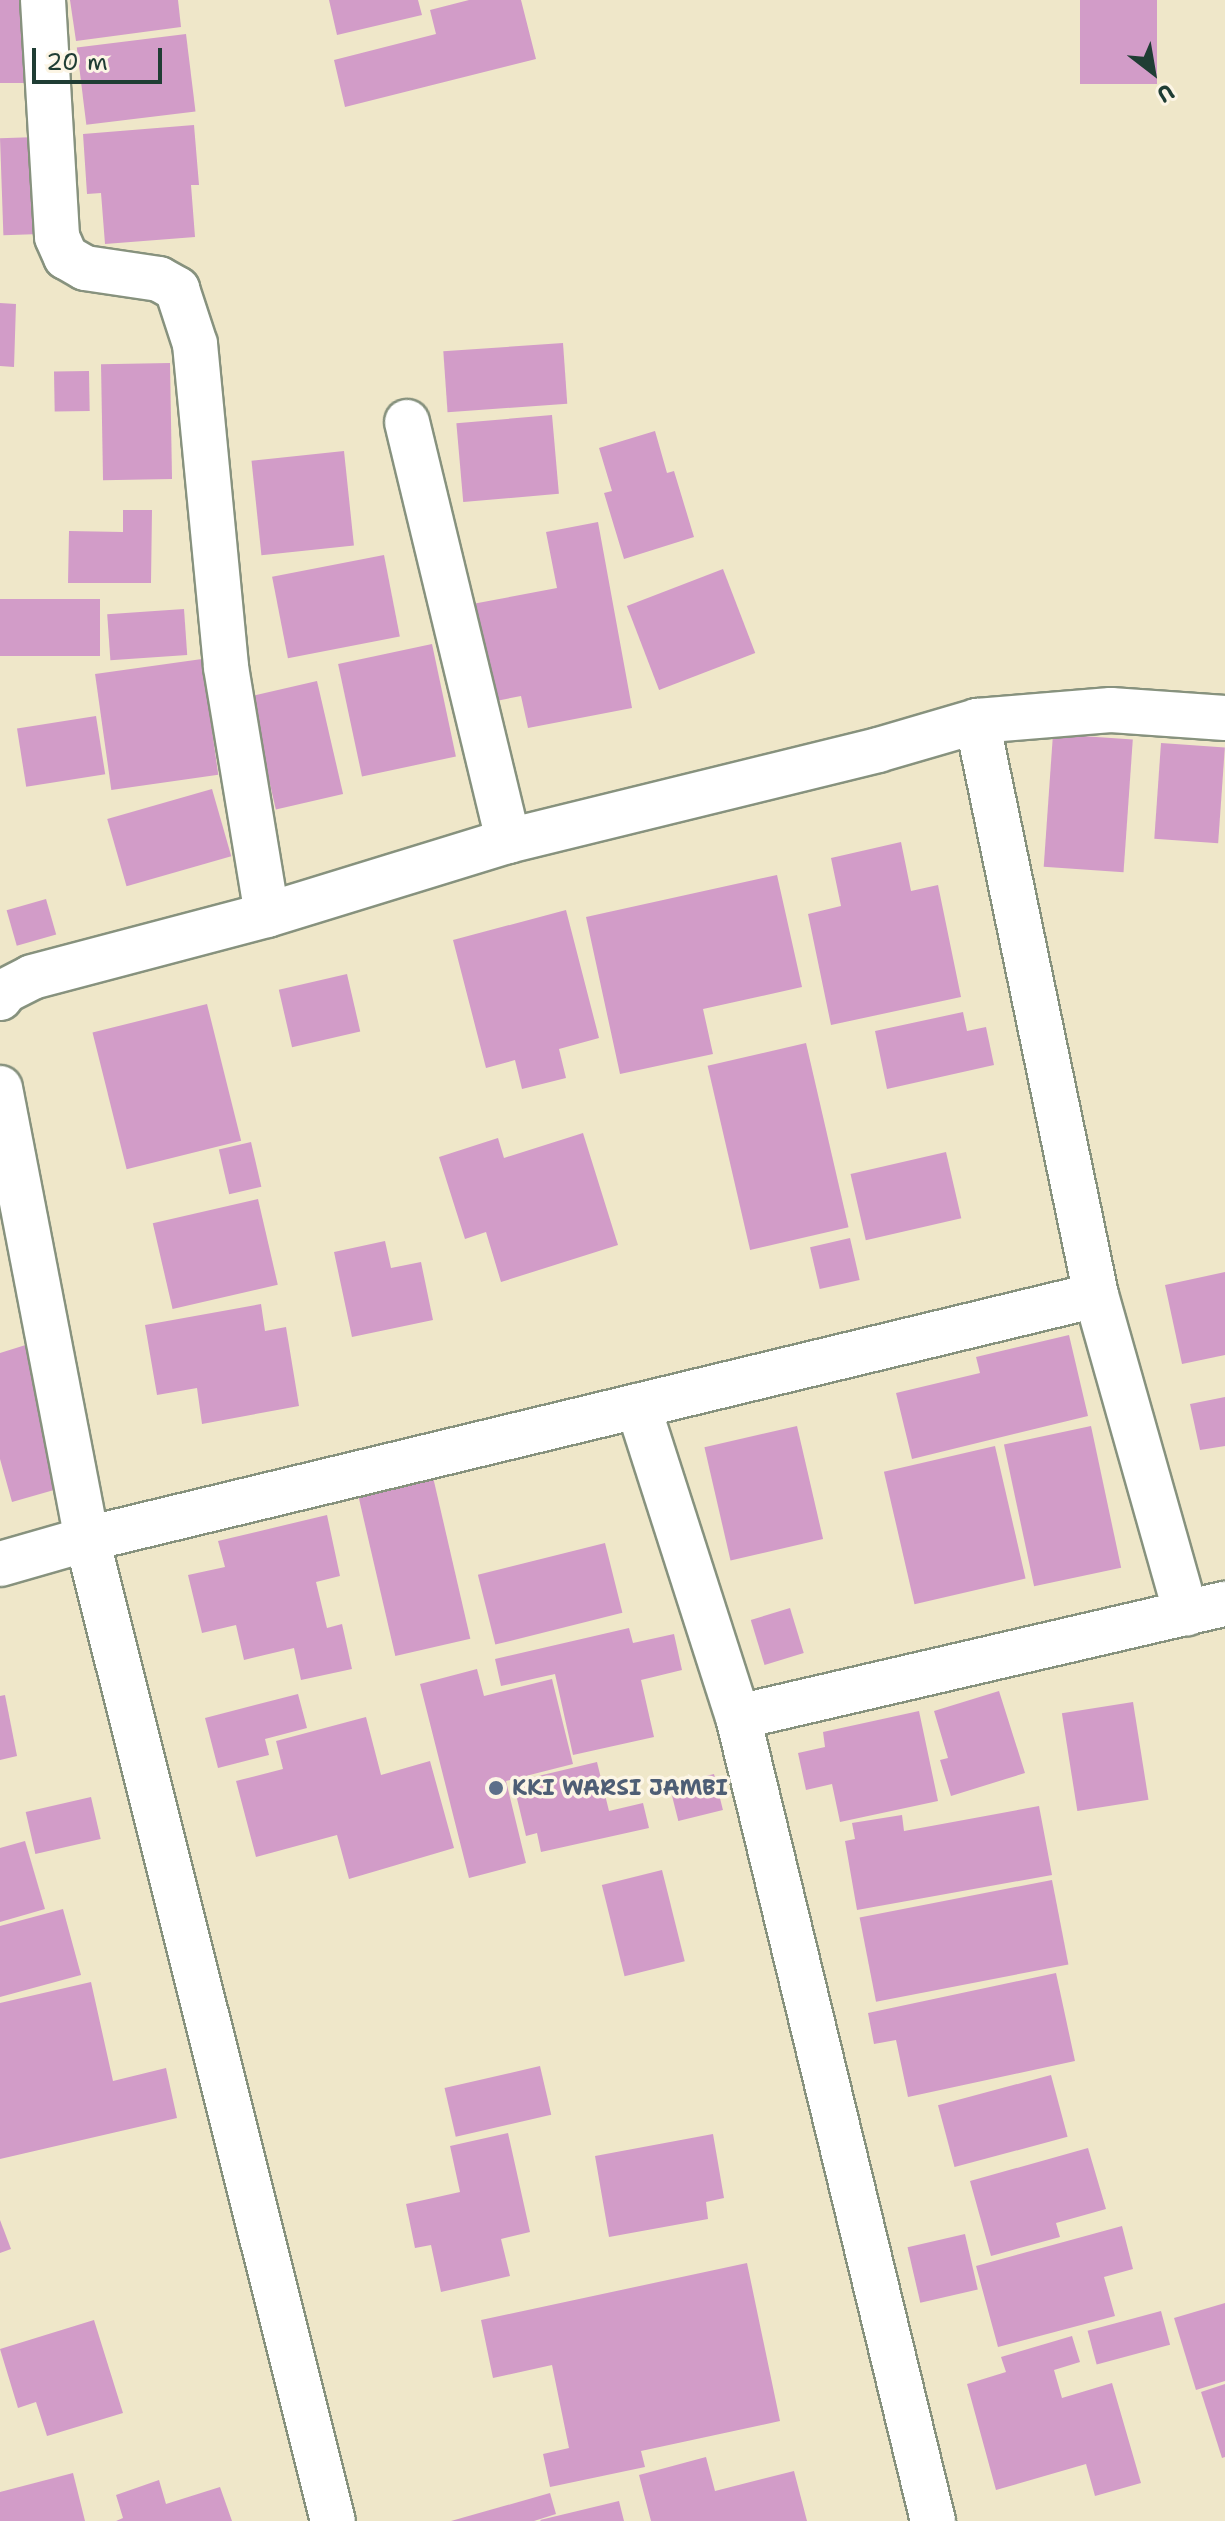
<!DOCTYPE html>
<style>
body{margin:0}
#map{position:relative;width:1225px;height:2521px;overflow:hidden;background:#efe7c9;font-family:"Shantell Sans",sans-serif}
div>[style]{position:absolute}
.building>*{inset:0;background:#d29cc8;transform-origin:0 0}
.roads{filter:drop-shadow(2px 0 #87927e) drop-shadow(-2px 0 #87927e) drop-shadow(0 2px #87927e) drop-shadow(0 -2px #87927e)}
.minor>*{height:44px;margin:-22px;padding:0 22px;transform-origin:22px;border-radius:22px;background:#fff}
.dots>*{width:22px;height:22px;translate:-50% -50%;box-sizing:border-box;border:4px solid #fcf5e5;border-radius:50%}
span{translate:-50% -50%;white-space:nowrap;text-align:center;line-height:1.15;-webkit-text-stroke:7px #fcf5e5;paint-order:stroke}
.service-label{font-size:22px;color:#4e5e75;font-weight:700}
.left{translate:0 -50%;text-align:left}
.north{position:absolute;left:1113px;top:32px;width:80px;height:80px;-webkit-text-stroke:6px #fcf5e5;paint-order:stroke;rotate:149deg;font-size:22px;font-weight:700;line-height:32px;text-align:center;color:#1f3d34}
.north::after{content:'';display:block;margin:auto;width:28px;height:36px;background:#1f3d34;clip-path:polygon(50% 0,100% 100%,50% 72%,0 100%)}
.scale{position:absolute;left:32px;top:48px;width:130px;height:36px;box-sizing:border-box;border:4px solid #1f3d34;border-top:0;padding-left:10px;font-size:24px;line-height:28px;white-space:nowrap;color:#1f3d34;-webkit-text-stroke:6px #fcf5e5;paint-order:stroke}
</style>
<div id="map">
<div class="building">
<div style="left:0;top:0;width:28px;height:83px"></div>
<div style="clip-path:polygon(70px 0,178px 0,181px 27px,76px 41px)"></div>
<div style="clip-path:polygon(329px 0,418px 0,422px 15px,337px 35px)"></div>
<div style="clip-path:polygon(469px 0,521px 0,536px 59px,345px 107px,334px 60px,436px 34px,430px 10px)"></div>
<div style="left:1080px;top:0;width:77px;height:84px"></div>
<div style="left:186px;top:34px;width:78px;height:110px;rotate:83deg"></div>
<div style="clip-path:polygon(194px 125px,199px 185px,191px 185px,195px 237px,105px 244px,101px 193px,87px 194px,83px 134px)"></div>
<div style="left:37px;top:137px;width:97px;height:37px;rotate:88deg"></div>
<div style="clip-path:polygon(0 303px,16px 304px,14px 367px,0 366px)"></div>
<div style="left:563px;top:343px;width:61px;height:120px;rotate:86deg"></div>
<div style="left:170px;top:363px;width:116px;height:69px;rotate:89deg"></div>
<div style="left:89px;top:371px;width:40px;height:35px;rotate:89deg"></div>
<div style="left:552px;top:415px;width:79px;height:96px;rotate:85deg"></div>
<div style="clip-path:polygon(655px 431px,667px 473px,674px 471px,694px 537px,624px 559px,604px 493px,612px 491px,599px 448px)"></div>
<div style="left:344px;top:451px;width:95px;height:93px;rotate:84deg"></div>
<div style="clip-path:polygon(123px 510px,152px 510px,151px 583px,68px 583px,69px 531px,123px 532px)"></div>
<div style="clip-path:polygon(598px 522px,632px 708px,528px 728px,521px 696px,486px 703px,467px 605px,557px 588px,546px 532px)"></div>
<div style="left:384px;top:555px;width:83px;height:114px;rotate:79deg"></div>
<div style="left:723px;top:569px;width:90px;height:103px;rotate:69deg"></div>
<div style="left:100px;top:599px;width:57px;height:100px;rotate:90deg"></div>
<div style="left:184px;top:609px;width:46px;height:77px;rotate:86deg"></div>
<div style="left:432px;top:644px;width:115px;height:96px;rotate:78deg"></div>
<div style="left:202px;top:659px;width:117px;height:108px;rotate:82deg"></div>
<div style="left:317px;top:681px;width:116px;height:69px;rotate:77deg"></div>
<div style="left:96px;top:716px;width:59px;height:80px;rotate:81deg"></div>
<div style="left:1053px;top:734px;width:80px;height:133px;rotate:4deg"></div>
<div style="left:1161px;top:743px;width:64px;height:96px;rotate:4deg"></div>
<div style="left:212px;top:789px;width:70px;height:109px;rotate:74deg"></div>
<div style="clip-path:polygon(901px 842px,911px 891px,938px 885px,961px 997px,831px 1025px,808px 914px,841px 906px,831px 858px)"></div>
<div style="clip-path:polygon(777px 875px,802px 987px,703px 1009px,713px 1054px,620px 1074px,586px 917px)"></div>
<div style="left:46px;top:899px;width:37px;height:41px;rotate:74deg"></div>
<div style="clip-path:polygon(566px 910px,599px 1038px,559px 1049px,566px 1078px,522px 1089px,515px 1060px,486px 1068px,453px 940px)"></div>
<div style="left:347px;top:974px;width:59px;height:70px;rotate:77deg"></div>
<div style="left:207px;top:1004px;width:141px;height:118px;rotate:76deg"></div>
<div style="clip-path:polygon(963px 1012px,967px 1031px,986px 1027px,994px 1065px,887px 1089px,875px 1031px)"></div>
<div style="left:806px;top:1043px;width:189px;height:101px;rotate:77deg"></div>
<div style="clip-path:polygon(583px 1133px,618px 1245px,501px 1282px,486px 1232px,465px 1239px,439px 1157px,498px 1138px,504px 1158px)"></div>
<div style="left:251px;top:1142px;width:46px;height:33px;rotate:77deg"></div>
<div style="left:946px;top:1152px;width:68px;height:98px;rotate:77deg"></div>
<div style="left:258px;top:1199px;width:88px;height:108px;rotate:77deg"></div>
<div style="left:850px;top:1238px;width:43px;height:41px;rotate:77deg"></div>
<div style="clip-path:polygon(385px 1241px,391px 1268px,421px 1262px,433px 1320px,352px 1337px,334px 1252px)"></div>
<div style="clip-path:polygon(1225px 1272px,1225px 1355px,1182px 1364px,1165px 1285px)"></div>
<div style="clip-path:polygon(261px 1304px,265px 1331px,286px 1327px,299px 1406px,202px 1424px,197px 1388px,157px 1395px,145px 1325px)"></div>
<div style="clip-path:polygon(1069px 1335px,1088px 1416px,912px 1459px,896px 1393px,980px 1373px,976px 1357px)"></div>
<div style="clip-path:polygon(32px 1343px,55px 1423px,43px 1427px,61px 1488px,12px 1502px,0 1459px,0 1353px)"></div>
<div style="clip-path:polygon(1225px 1397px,1225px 1446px,1200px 1450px,1190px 1404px)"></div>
<div style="left:797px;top:1426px;width:116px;height:95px;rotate:77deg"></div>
<div style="left:1091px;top:1426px;width:145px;height:89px;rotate:78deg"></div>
<div style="left:995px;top:1446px;width:136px;height:114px;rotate:77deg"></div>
<div style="left:433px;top:1477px;width:166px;height:77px;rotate:77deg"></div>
<div style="clip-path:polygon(327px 1515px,340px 1576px,316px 1582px,327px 1628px,342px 1624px,352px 1669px,301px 1680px,294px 1648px,244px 1660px,236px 1625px,202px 1633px,188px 1575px,225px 1567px,218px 1541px)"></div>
<div style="left:605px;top:1543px;width:72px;height:131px;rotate:76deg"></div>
<div style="left:790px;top:1608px;width:47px;height:41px;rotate:73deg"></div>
<div style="clip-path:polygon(629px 1628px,633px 1643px,674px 1634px,682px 1670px,641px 1680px,654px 1737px,573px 1755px,555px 1674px,501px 1686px,495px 1659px)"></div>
<div style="clip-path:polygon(477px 1669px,484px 1696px,552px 1679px,573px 1764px,506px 1781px,526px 1863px,469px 1878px,420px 1684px)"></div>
<div style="clip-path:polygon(999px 1691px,1025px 1773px,951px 1796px,940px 1760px,948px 1758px,934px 1711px)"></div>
<div style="clip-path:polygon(298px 1694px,307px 1728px,265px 1739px,269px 1755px,218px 1768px,205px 1718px)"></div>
<div style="clip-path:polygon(5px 1695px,17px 1756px,0 1760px,0 1696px)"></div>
<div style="left:1133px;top:1702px;width:99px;height:72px;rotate:81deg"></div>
<div style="clip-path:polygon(919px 1711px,938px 1801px,840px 1822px,832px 1784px,806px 1790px,798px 1753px,825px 1747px,823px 1732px)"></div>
<div style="clip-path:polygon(366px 1717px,381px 1775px,430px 1761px,454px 1848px,349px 1879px,337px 1835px,256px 1857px,236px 1781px,283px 1769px,276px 1741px)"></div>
<div style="clip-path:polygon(597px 1762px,609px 1811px,643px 1803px,649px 1828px,541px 1852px,537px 1833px,526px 1836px,513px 1782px)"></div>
<div style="left:714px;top:1774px;width:37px;height:46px;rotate:76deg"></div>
<div style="left:91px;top:1797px;width:43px;height:67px;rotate:77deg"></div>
<div style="clip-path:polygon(1039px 1806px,1052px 1875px,857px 1910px,845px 1841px,855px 1839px,852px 1823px,902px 1815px,904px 1831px)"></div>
<div style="clip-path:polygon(25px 1841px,45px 1909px,0 1922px,0 1848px)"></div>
<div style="left:662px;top:1870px;width:94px;height:62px;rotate:76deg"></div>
<div style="left:1052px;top:1880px;width:86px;height:196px;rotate:79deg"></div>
<div style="clip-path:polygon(63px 1909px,81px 1975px,0 1997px,0 1926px)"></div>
<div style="clip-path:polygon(1056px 1973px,1075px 2061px,908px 2097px,896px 2040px,874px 2044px,868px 2013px)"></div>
<div style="clip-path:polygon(91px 1982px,113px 2081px,166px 2068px,177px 2118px,0 2159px,0 2003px)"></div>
<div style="left:540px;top:2066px;width:50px;height:98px;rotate:77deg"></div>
<div style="left:1051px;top:2075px;width:64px;height:117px;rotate:75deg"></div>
<div style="clip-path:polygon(508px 2133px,530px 2232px,501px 2239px,510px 2276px,441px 2292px,431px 2245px,415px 2248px,406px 2204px,460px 2192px,450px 2146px)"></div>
<div style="clip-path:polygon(713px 2134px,724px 2198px,706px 2202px,708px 2219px,609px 2237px,595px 2156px)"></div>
<div style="clip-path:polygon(1088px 2148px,1106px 2209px,1056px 2223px,1060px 2237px,991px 2256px,970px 2181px)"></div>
<div style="clip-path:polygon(0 2220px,11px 2249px,0 2253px)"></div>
<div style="clip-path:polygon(1122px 2226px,1133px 2269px,1104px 2277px,1115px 2316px,998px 2347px,976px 2266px)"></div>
<div style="left:965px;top:2234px;width:57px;height:59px;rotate:77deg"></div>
<div style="clip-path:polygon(747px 2263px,780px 2421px,641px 2451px,645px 2467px,550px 2487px,543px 2454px,569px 2448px,552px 2365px,493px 2378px,481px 2320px)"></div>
<div style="clip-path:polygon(1225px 2303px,1225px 2381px,1196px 2390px,1174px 2318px)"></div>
<div style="left:1161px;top:2311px;width:35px;height:76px;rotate:75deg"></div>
<div style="clip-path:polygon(94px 2320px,123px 2413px,47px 2436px,36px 2402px,18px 2408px,0 2349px)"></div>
<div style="clip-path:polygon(1072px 2336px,1080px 2362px,1054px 2370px,1062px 2398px,1112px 2383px,1141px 2483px,1095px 2496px,1086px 2464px,996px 2490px,967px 2384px,1006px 2372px,1001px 2357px)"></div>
<div style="clip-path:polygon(1225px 2384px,1225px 2457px,1222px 2458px,1201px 2392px)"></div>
<div style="clip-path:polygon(706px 2457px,715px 2491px,794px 2471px,807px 2521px,651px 2521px,639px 2475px)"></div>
<div style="clip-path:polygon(73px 2473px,85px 2521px,0 2521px,0 2492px)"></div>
<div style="clip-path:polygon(159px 2480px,166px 2504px,220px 2487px,232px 2521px,116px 2521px,123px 2518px,116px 2495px)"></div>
<div style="clip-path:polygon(550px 2493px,556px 2514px,534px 2521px,451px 2521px)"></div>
<div style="clip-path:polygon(619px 2501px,624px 2521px,541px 2521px,540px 2520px)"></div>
</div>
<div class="roads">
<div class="minor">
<div style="left:43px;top:0;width:237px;rotate:86.6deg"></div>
<div style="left:57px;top:237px;width:22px;rotate:66deg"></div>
<div style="left:66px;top:257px;width:22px;rotate:30deg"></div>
<div style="left:85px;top:268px;width:75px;rotate:8.5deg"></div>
<div style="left:159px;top:279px;width:21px;rotate:29deg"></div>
<div style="left:177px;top:289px;width:58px;rotate:71.9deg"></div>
<div style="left:195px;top:344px;width:324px;rotate:84.5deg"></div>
<div style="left:226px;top:667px;width:251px;rotate:80.6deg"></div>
<div style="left:407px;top:422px;width:431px;rotate:76.4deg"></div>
<div style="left:977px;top:721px;width:586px;rotate:78.29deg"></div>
<div style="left:1096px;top:1295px;width:331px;rotate:74.2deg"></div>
<div style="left:0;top:998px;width:9px;rotate:-54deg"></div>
<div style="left:5px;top:991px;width:30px;rotate:-27deg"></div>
<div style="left:32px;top:977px;width:243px;rotate:-14.8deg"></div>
<div style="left:267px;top:915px;width:252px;rotate:-17.1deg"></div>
<div style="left:508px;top:841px;width:381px;rotate:-13.8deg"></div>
<div style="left:878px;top:750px;width:103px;rotate:-16.3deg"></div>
<div style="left:977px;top:721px;width:134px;rotate:-4.7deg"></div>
<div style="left:1111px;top:710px;width:114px;rotate:4deg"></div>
<div style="left:0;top:1088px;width:459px;rotate:79.1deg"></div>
<div style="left:87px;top:1539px;width:1012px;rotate:75.94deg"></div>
<div style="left:638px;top:1406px;width:327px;rotate:72.2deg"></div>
<div style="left:0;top:1564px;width:91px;rotate:-16deg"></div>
<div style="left:87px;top:1539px;width:1038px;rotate:-13.59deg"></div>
<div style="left:933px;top:2521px;width:827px;rotate:-103.63deg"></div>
<div style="left:738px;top:1717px;width:500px;rotate:-13.1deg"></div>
</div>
</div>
<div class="dots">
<div style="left:496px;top:1788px;background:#5c6f8a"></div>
</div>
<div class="service-label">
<span class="left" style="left:512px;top:1788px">KKI WARSI JAMBI</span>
</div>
<div class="north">U</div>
<div class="scale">20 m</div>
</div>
